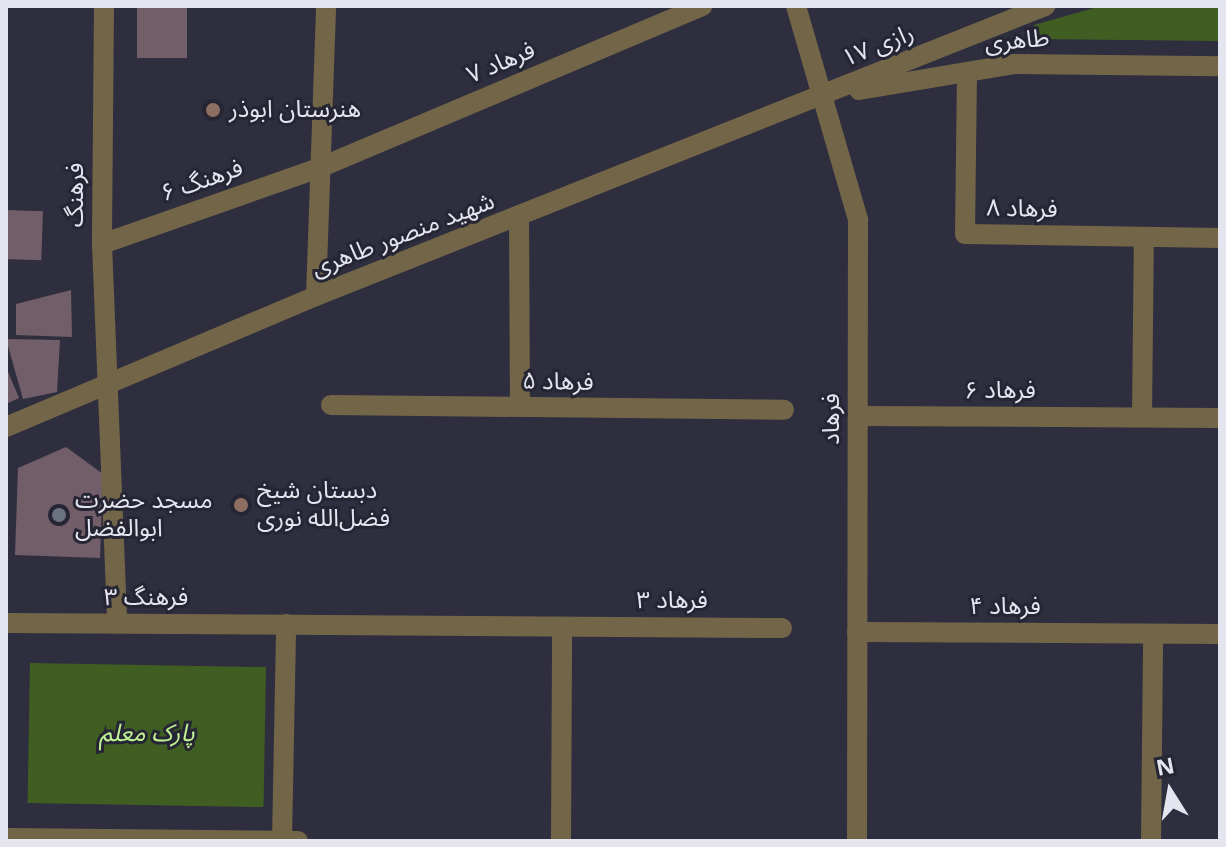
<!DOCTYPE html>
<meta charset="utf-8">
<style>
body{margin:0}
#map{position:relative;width:1226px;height:847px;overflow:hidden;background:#2f2e3f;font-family:Georgia,"Noto Sans Arabic",serif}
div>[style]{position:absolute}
.green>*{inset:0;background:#405e21;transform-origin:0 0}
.building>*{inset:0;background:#725e68;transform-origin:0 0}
.minor>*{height:20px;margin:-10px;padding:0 10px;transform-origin:10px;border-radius:10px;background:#736648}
.tertiary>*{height:20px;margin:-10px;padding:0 10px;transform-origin:10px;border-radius:10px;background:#736648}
.dots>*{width:22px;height:22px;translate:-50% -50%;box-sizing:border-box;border:4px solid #252534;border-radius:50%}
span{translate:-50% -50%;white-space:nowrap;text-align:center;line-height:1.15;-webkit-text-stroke:6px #252534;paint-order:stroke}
.street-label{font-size:24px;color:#e5e5f0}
.poi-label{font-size:24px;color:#e5e5f0}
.left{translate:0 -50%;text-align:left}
.park-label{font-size:24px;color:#c0f293;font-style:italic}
.frame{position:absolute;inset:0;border:8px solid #e5e5f0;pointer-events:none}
.north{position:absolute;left:1130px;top:751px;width:80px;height:80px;-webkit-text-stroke:6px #252534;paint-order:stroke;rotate:349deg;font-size:22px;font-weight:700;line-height:32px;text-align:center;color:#e5e5f0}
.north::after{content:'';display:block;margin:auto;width:28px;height:36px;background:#e5e5f0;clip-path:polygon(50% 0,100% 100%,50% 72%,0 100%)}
</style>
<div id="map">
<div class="green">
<div style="clip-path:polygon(1101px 6px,1220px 6px,1220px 41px,1035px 39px,1034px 25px)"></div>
<div style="left:30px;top:663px;width:236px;height:140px;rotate:1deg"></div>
</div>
<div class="building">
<div style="left:137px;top:6px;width:50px;height:52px"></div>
<div style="left:6px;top:210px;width:37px;height:49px;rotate:2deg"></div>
<div style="clip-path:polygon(71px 290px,72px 337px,16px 335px,16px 304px)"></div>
<div style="clip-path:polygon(6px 339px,60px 340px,57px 392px,23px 399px)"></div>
<div style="clip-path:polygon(6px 367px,19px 398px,6px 404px)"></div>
<div style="clip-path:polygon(66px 447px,103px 474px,100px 558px,15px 555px,18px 468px)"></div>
</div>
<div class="minor">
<div style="left:104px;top:6px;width:238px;rotate:90.5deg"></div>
<div style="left:102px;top:244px;width:379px;rotate:87.7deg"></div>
<div style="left:967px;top:72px;width:162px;rotate:90.7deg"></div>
<div style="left:965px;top:234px;width:255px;rotate:0.9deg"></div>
<div style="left:519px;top:219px;width:188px;rotate:89.7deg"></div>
<div style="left:102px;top:244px;width:230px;rotate:-19.3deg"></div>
<div style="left:319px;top:168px;width:416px;rotate:-22.9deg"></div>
<div style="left:316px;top:296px;width:290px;rotate:-88deg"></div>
<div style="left:331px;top:405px;width:453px;rotate:0.6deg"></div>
<div style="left:858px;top:416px;width:362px;rotate:0.3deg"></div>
<div style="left:1142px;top:417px;width:180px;rotate:-89.4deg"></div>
<div style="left:6px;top:623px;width:776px;rotate:0.37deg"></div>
<div style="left:857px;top:632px;width:363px;rotate:0.3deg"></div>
<div style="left:6px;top:838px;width:292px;rotate:0.6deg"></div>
<div style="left:282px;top:841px;width:217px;rotate:-88.9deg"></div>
<div style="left:561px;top:841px;width:214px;rotate:-89.7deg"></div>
<div style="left:1151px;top:841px;width:207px;rotate:-89.4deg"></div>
</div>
<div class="tertiary">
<div style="left:796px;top:6px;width:223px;rotate:73.8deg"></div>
<div style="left:858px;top:220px;width:621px;rotate:90.09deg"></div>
<div style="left:859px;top:90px;width:157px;rotate:-9.5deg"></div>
<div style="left:1014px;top:64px;width:206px;rotate:0.6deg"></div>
<div style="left:6px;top:427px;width:337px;rotate:-22.9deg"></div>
<div style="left:316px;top:296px;width:785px;rotate:-21.69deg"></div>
</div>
<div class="dots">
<div style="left:213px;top:110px;background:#8d6e63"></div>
<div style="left:241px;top:505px;background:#8d6e63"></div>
<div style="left:59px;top:515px;background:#6b7280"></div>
</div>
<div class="street-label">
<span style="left:1017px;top:41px;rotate:-5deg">طاهری</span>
<span style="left:878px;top:46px;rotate:-22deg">رازی ۱۷</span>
<span style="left:501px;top:63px;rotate:-23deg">فرهاد ۷</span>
<span style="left:202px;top:181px;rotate:-19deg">فرهنگ ۶</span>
<span style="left:76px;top:195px;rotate:-90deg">فرهنگ</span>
<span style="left:1022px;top:209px;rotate:1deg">فرهاد ۸</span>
<span style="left:403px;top:235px;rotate:-21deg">شهید منصور طاهری</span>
<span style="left:558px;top:382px;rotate:1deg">فرهاد ۵</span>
<span style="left:1000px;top:391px">فرهاد ۶</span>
<span style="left:832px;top:419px;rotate:-90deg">فرهاد</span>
<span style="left:146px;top:598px">فرهنگ ۳</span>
<span style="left:672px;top:601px">فرهاد ۳</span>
<span style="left:1005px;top:607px">فرهاد ۴</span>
</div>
<div class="poi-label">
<span class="left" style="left:229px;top:110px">هنرستان ابوذر</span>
<span class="left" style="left:257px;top:505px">دبستان شیخ<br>فضل‌الله نوری</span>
<span class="left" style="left:75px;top:515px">مسجد حضرت<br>ابوالفضل</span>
</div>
<div class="park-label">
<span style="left:147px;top:734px">پارک معلم</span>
</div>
<div class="frame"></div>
<div class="north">N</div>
</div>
